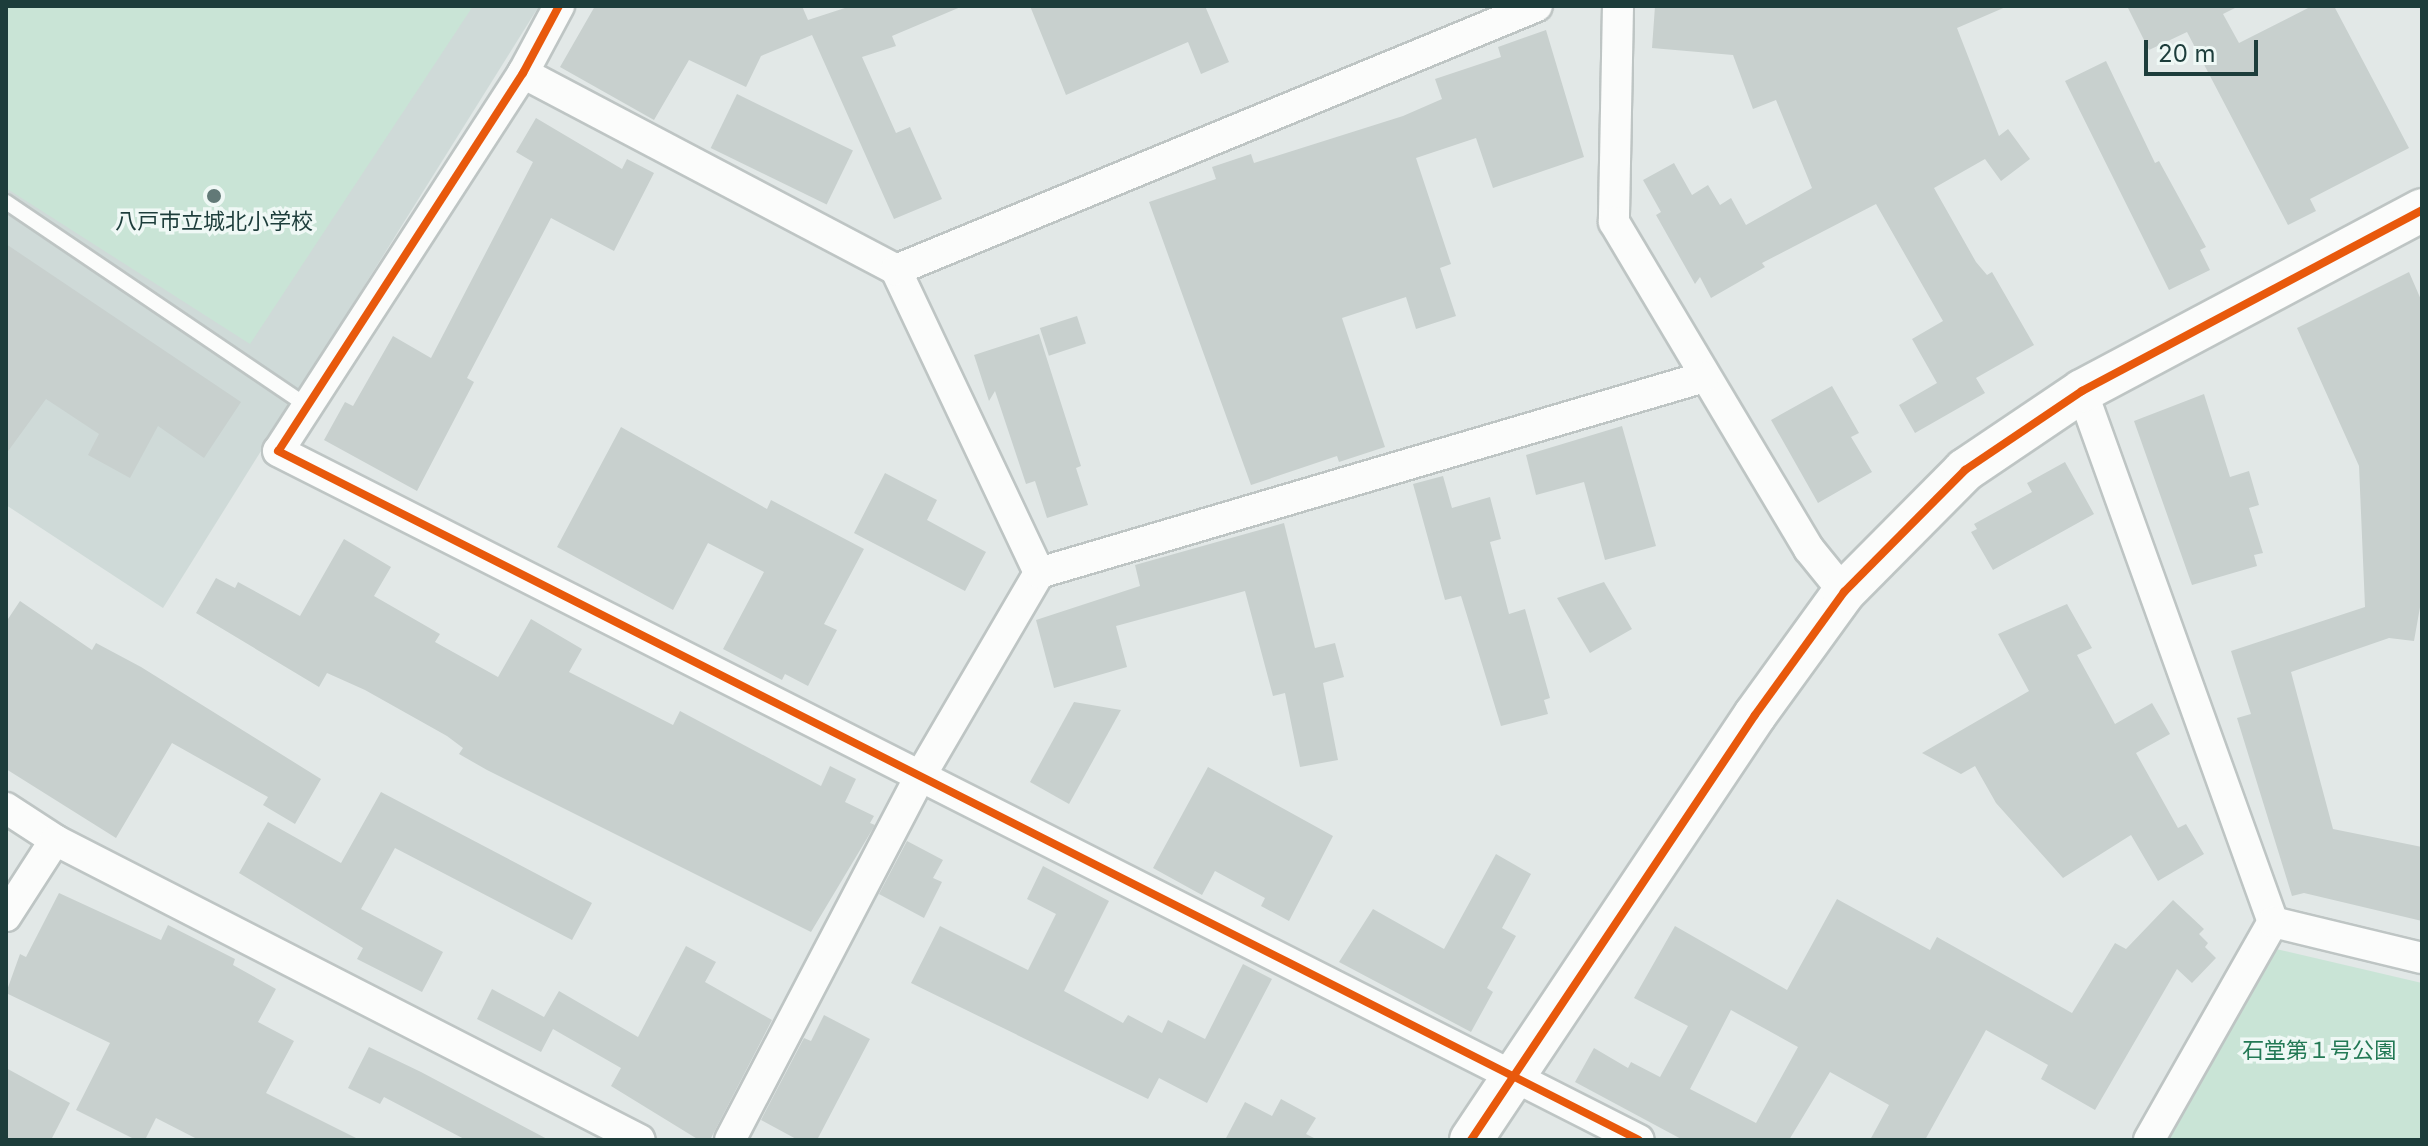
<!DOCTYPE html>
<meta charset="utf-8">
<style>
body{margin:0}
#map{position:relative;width:2428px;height:1146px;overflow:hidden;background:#e2e8e7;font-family:Inter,"Noto Sans JP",sans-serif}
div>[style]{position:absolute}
.built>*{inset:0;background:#cfdad8}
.green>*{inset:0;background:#c9e4d6}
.building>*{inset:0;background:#c8d0ce;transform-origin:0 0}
.roads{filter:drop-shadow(2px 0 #bec5c4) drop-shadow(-2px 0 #bec5c4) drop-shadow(0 2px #bec5c4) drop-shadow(0 -2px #bec5c4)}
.lane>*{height:14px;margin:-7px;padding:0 7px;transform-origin:7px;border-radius:7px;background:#fbfcfb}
.street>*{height:30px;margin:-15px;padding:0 15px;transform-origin:15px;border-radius:15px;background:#fbfcfb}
.secondary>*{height:42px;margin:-21px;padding:0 21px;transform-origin:21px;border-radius:21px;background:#fbfcfb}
.cycleway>*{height:8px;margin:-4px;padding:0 4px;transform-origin:4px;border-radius:4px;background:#e8590c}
.dots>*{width:22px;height:22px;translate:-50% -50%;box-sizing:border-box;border:4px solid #eff8f5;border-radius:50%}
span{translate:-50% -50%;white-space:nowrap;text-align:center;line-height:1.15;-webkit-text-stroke:7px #eff8f5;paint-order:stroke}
.poi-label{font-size:22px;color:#1d3d3b}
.park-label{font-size:22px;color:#237955}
.frame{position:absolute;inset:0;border:8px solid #1d3d3b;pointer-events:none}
.scale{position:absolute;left:2144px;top:40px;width:114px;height:36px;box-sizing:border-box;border:4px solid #1d3d3b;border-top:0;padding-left:10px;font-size:24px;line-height:28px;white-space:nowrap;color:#1d3d3b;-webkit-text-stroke:6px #eff8f5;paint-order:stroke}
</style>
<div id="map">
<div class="built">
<div style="clip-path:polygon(6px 6px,539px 6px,163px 608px,6px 505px)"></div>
</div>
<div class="green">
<div style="clip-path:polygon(6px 6px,473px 6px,250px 344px,6px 188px)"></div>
<div style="clip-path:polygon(2276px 949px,2422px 983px,2422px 1140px,2164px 1140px)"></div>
</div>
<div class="building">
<div style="clip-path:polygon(595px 6px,802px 6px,808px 20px,851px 6px,963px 6px,892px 36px,896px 46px,862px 57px,896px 133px,910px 127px,942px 199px,894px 219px,812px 35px,761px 56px,746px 87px,689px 60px,654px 120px,560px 67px)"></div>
<div style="clip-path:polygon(1030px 6px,1205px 6px,1229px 62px,1201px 74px,1188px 42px,1066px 95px)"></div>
<div style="clip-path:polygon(1655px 6px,2008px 6px,1957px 28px,1999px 136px,2008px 129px,2030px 159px,2001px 181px,1985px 159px,1934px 188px,1976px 262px,1987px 275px,1992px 272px,2034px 345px,1976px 378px,1985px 393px,1915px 433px,1899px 405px,1937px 383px,1912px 339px,1943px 321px,1876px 204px,1762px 263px,1765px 267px,1711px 298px,1700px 277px,1695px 284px,1656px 215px,1661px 212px,1643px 180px,1674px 163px,1692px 195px,1708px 185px,1720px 205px,1731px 198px,1746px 225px,1812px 188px,1776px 100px,1753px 109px,1733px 55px,1652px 48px)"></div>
<div style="clip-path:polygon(2127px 6px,2239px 6px,2223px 14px,2239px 43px,2312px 6px,2334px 6px,2409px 148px,2310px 199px,2316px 211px,2288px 225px,2187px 32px,2149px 50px)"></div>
<div style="clip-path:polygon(1546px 30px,1584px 157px,1493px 188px,1476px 138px,1416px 158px,1451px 264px,1440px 268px,1456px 316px,1416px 329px,1406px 297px,1342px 318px,1385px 447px,1339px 462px,1337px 456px,1251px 485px,1149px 202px,1216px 179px,1212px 167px,1251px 154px,1254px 163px,1403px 116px,1442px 99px,1435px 79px,1501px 57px,1498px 47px)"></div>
<div style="clip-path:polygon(2106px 61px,2155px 163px,2159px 161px,2206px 247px,2200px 250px,2210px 270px,2169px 290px,2065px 81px)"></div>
<div style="left:737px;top:94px;width:129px;height:60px;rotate:26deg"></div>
<div style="clip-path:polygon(536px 118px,622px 169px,627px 159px,654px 173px,614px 251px,551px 218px,467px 378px,474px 382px,417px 491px,324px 440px,345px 402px,353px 406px,393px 336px,431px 358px,533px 162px,516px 152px)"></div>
<div style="clip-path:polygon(6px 244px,241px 402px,204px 458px,158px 426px,130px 478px,88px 455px,99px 434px,46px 399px,6px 454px)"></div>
<div style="clip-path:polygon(2409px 272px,2422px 302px,2422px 596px,2414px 641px,2389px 638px,2291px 672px,2333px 829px,2422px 847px,2422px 921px,2304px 893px,2292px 896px,2237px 718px,2251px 714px,2231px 651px,2365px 607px,2359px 466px,2297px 328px)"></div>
<div style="left:1077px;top:316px;width:29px;height:39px;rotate:72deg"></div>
<div style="clip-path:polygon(1039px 334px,1081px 466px,1076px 468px,1088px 505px,1047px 518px,1035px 481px,1026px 484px,995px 391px,989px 401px,974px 355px)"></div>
<div style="clip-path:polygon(1832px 386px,1859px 433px,1851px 437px,1872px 472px,1818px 503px,1771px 420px)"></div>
<div style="clip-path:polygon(2204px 394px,2230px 477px,2249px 471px,2259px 505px,2249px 508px,2263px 553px,2254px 555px,2257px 566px,2192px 585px,2134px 421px)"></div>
<div style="clip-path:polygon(1622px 426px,1656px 546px,1605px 560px,1584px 482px,1536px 495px,1526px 455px)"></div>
<div style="clip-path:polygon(621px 427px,767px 509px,771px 500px,864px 549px,824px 624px,837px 630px,808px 686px,785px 674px,782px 680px,723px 649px,764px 572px,708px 543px,673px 610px,557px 547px)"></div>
<div style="clip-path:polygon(2065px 462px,2094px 514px,1993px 570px,1971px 532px,1977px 529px,1974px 524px,2032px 492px,2027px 483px)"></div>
<div style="clip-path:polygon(885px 473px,937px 500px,927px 520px,986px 552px,965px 591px,854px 533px)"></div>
<div style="clip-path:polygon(1443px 476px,1452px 508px,1490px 497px,1501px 539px,1490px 542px,1509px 614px,1525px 609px,1550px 698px,1544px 700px,1548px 714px,1501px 726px,1461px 596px,1445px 600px,1413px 484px)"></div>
<div style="clip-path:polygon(1284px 523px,1315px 648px,1335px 643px,1344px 677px,1323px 683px,1338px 760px,1300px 767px,1285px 693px,1273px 696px,1245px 591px,1116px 626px,1127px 667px,1054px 688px,1036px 620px,1140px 586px,1135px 565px)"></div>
<div style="clip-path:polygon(344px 539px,391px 567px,374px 596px,440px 634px,435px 642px,498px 677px,531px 619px,582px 649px,569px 672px,673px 725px,680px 711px,821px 786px,830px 766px,856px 779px,845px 802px,874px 816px,870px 823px,875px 825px,811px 932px,487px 770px,459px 754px,463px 748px,447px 736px,365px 690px,327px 673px,319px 687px,196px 613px,216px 578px,235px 588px,238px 582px,300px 616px)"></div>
<div style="clip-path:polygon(1604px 582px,1632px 629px,1590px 653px,1557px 598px)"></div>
<div style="clip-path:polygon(20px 601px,92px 650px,96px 643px,141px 667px,321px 779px,295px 824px,263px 805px,268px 797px,172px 743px,116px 838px,6px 769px,6px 622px)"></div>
<div style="clip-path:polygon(2067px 604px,2092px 648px,2077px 655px,2115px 724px,2152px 703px,2170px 734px,2136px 753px,2178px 828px,2186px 824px,2204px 854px,2158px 881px,2131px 835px,2063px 878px,1996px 803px,1975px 766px,1961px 774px,1922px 753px,2029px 691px,1998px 634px)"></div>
<div style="clip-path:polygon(1074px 702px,1121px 710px,1069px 804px,1030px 782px)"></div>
<div style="clip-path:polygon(1208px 767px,1333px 836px,1289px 921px,1261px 906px,1265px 898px,1215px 871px,1202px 895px,1153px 868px)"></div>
<div style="clip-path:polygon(381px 792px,592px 903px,572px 940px,395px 848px,361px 909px,443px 952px,422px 992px,357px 959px,363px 948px,239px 873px,268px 822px,341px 863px)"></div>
<div style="clip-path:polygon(907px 841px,943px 860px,933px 878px,942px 882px,924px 918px,879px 894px)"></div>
<div style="clip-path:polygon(1496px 854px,1531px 874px,1502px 928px,1516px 936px,1487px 988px,1493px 992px,1471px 1032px,1339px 962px,1373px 909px,1444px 949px)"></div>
<div style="clip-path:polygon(1043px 866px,1109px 901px,1064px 991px,1123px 1023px,1128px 1015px,1162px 1033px,1168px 1020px,1205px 1039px,1243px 964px,1272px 979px,1207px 1103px,1159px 1078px,1148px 1099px,911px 983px,940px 926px,1028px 970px,1056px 914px,1027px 899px)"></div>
<div style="clip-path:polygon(59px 893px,161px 940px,168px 925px,235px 959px,233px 965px,276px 989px,258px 1022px,294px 1041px,266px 1093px,360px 1140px,199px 1140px,156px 1118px,145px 1140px,136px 1140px,76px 1110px,110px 1043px,6px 993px,20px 954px,26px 957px)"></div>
<div style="clip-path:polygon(evenodd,1837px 899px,1930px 950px,1937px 937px,2072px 1013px,2115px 943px,2126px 949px,2173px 900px,2204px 929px,2199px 934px,2208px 943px,2205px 947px,2216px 958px,2192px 983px,2177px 969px,2095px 1110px,2041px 1079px,2048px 1065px,1986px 1030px,1925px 1140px,1870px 1140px,1889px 1105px,1830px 1072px,1789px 1140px,1683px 1140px,1575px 1082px,1594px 1048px,1628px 1068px,1631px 1062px,1660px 1077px,1688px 1026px,1634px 998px,1675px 926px,1787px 990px,1837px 899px,1731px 1010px,1798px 1047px,1756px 1123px,1690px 1089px,1731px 1010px)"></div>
<div style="clip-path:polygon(686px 946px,716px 962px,705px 982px,772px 1020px,710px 1140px,699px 1140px,611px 1086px,621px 1068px,553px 1029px,541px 1052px,477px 1019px,492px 989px,544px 1017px,559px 991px,638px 1037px)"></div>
<div style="clip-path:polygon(824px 1015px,870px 1039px,817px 1140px,798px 1140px,761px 1120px,804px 1038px,811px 1041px)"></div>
<div style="clip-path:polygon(369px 1047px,421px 1072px,549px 1140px,466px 1140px,384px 1097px,380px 1104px,348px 1088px)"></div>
<div style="clip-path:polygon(6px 1068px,70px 1103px,51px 1140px,6px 1140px)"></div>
<div style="clip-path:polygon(1281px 1099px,1316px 1118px,1306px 1134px,1318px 1140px,1225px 1140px,1245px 1102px,1272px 1116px)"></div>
</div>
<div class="roads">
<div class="lane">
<div style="left:6px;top:202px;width:364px;rotate:34.1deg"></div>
</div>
<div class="street">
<div style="left:559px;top:6px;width:76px;rotate:118.2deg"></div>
<div style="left:523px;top:73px;width:450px;rotate:122.9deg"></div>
<div style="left:278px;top:451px;width:1525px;rotate:26.85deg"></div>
<div style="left:1618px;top:6px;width:216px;rotate:91.1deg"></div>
<div style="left:1614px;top:222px;width:381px;rotate:59.2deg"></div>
<div style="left:1809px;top:549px;width:55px;rotate:50.9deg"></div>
<div style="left:523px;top:73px;width:422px;rotate:27.8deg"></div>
<div style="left:896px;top:270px;width:335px;rotate:64.7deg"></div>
<div style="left:896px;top:270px;width:693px;rotate:-22.38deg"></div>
<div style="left:2082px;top:391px;width:564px;rotate:70.22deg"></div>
<div style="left:6px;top:808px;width:59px;rotate:33.1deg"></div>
<div style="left:55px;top:840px;width:657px;rotate:27.15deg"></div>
<div style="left:6px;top:916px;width:90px;rotate:-57.2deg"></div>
<div style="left:730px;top:1140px;width:412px;rotate:-62.4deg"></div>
<div style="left:921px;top:775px;width:234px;rotate:-59.7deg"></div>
<div style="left:1039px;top:573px;width:693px;rotate:-16.42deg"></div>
<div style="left:2149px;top:1140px;width:251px;rotate:-60.4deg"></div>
<div style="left:2273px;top:922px;width:153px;rotate:13.6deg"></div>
</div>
<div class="secondary">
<div style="left:1471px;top:1140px;width:511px;rotate:-56.25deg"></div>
<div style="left:1755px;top:715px;width:152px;rotate:-54.1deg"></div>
<div style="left:1844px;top:592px;width:172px;rotate:-45.2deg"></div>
<div style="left:1965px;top:470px;width:141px;rotate:-34deg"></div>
<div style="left:2082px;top:391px;width:385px;rotate:-28deg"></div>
</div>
</div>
<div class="cycleway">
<div style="left:559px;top:6px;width:76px;rotate:118.2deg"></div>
<div style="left:523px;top:73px;width:450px;rotate:122.9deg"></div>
<div style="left:278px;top:451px;width:1525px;rotate:26.85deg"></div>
<div style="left:1471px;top:1140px;width:511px;rotate:-56.25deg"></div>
<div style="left:1755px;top:715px;width:152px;rotate:-54.1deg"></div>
<div style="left:1844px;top:592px;width:172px;rotate:-45.2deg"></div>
<div style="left:1965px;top:470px;width:141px;rotate:-34deg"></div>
<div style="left:2082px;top:391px;width:385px;rotate:-28deg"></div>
</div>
<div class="dots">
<div style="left:214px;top:196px;background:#627977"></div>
</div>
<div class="poi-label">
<span style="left:214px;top:222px">八戸市立城北小学校</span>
</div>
<div class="park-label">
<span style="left:2319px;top:1051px">石堂第１号公園</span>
</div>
<div class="frame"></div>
<div class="scale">20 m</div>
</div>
